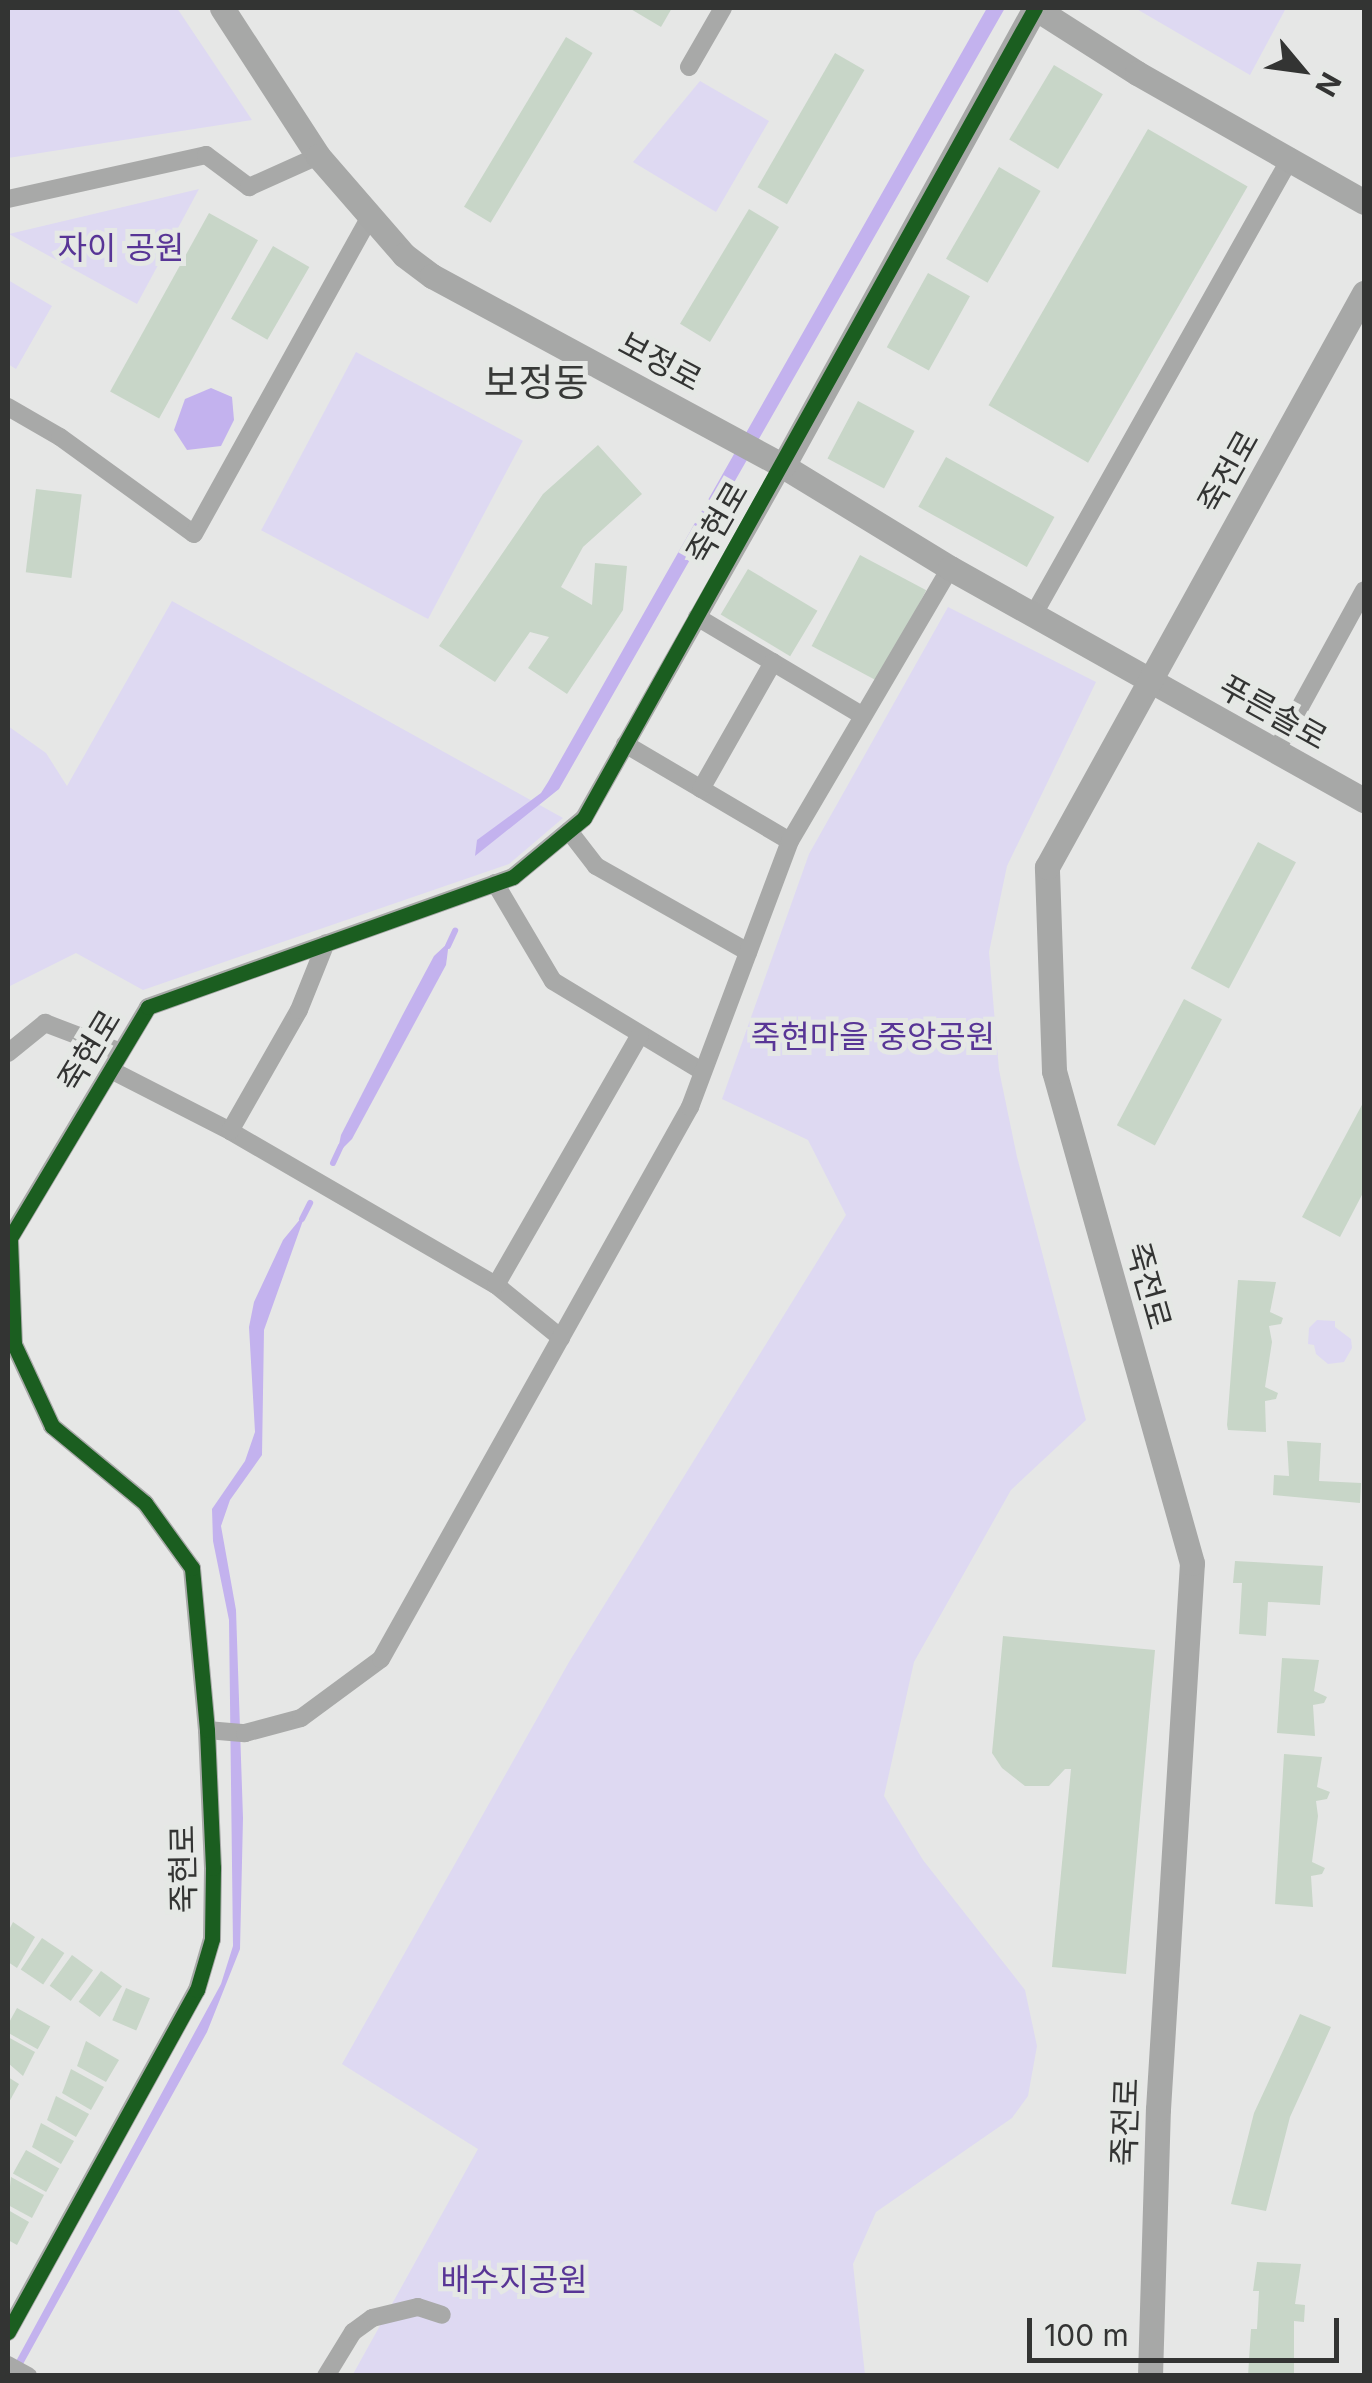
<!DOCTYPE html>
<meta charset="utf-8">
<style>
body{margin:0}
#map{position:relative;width:1372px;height:2383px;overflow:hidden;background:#e6e7e6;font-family:Inter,"Noto Sans KR",sans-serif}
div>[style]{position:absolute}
.green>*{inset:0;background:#ded9f2;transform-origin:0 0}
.water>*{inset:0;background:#c3b2ee}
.stream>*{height:6px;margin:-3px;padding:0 3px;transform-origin:3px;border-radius:3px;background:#c3b2ee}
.building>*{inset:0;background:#c8d6c8;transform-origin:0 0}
.street>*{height:18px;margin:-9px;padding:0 9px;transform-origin:9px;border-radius:9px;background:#a8a9a8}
.secondary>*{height:25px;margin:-12.5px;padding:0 12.5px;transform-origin:12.5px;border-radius:12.5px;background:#a7a8a7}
.cycleway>*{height:15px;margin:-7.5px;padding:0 7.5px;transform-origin:7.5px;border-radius:7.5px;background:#1b5e20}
span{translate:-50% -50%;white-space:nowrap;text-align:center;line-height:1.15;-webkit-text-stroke:10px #e5e8e5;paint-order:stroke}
.park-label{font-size:32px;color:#583596}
.street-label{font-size:32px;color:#333433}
.quarter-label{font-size:38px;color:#383a38}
.frame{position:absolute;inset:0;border:10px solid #333433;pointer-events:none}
.north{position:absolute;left:1252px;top:20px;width:100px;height:100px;-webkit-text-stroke:8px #e5e8e5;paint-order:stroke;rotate:119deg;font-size:28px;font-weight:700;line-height:40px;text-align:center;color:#333433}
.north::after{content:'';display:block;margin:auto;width:35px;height:45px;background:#333433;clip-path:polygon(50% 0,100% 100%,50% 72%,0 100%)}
.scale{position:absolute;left:1027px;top:2318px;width:312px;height:45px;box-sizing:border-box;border:5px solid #333433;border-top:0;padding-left:12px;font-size:30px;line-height:35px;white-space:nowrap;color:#333433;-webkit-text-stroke:8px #e5e8e5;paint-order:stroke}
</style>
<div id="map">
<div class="green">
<div style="clip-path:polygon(8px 8px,177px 8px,252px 120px,8px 158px)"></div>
<div style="clip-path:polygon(1135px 8px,1286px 8px,1250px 75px)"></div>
<div style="clip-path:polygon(700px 81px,769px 121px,716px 212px,633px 162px)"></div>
<div style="clip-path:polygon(199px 189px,137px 304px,9px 234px)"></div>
<div style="clip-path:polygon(8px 280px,52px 306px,16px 369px,8px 364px)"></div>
<div style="left:356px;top:352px;width:189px;height:202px;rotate:28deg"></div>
<div style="clip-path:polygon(172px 601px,563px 818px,509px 864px,143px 990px,76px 953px,8px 987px,8px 726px,46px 753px,67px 786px)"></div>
<div style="clip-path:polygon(948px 607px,1096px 682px,1007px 866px,989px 952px,999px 1070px,1017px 1157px,1086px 1420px,1011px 1490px,914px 1662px,884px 1796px,923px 1860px,1025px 1990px,1037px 2046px,1028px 2096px,1012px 2118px,876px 2212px,853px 2264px,865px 2375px,352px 2376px,478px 2149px,342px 2064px,569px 1662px,846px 1215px,808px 1140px,722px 1099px,809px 854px)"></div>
<div style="clip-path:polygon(1317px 1320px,1335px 1321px,1335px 1327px,1351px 1339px,1352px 1348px,1344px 1362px,1328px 1364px,1316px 1354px,1314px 1345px,1308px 1344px,1309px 1328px)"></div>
</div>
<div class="water">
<div style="clip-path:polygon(987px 8px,1005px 8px,559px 789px,475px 856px,477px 840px,541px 793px,548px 782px)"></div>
<div style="clip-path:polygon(211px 388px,232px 397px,234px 420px,221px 446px,187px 450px,174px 430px,185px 399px)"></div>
<div style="clip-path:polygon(449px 942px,446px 965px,352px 1139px,337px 1154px,341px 1135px,402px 1016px,434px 956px)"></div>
<div style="clip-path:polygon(306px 1212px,264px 1330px,262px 1455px,230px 1500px,221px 1526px,236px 1610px,243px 1818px,240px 1949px,207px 2032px,17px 2375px,8px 2376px,221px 1984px,233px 1946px,229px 1620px,213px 1541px,212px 1509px,245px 1461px,255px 1432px,249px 1327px,254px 1302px,283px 1240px)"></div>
</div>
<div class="stream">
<div style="left:448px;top:946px;width:17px;rotate:-65deg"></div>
<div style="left:333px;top:1163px;width:19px;rotate:-65deg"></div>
<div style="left:302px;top:1219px;width:18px;rotate:-63deg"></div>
</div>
<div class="building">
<div style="clip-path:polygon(629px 8px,672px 8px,661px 27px)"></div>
<div style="left:566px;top:37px;width:31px;height:198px;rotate:31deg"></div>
<div style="left:835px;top:53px;width:34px;height:155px;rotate:30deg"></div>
<div style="left:1054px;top:65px;width:57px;height:87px;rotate:31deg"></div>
<div style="left:1148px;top:129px;width:115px;height:319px;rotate:30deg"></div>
<div style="left:999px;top:167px;width:48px;height:106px;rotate:30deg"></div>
<div style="left:749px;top:209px;width:35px;height:134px;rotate:31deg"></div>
<div style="left:209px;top:213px;width:56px;height:204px;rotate:29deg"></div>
<div style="left:273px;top:246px;width:42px;height:84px;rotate:30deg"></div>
<div style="left:928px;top:273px;width:48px;height:85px;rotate:29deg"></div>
<div style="left:858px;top:401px;width:64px;height:65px;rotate:28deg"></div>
<div style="clip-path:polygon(598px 445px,642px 494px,583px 547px,561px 587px,592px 605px,595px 563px,627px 566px,623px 610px,567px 694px,528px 668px,549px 637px,530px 632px,495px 682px,439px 646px,543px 494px)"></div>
<div style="left:946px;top:457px;width:124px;height:57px;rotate:29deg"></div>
<div style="left:36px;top:489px;width:46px;height:84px;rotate:7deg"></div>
<div style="left:860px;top:555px;width:75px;height:103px;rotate:28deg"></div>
<div style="left:748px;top:569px;width:81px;height:53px;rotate:31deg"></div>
<div style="left:1258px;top:842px;width:43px;height:143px;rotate:28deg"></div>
<div style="left:1184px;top:999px;width:43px;height:143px;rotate:28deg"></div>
<div style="clip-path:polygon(1364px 1101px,1364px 1191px,1340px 1237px,1302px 1217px)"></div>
<div style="clip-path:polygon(1238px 1280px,1276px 1282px,1270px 1312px,1283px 1318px,1281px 1324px,1269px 1326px,1272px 1342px,1265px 1387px,1278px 1393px,1276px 1399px,1265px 1401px,1266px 1432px,1228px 1430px,1227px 1425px)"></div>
<div style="clip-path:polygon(1287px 1441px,1321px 1443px,1319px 1481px,1361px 1483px,1360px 1503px,1273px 1495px,1274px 1475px,1289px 1476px)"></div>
<div style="clip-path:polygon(1235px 1561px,1323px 1566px,1320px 1605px,1268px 1602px,1266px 1636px,1239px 1634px,1242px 1583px,1233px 1583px)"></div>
<div style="clip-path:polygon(1003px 1636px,1155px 1650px,1126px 1974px,1052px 1967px,1071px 1769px,1065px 1769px,1049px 1786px,1025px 1786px,1002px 1768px,992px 1753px)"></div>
<div style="clip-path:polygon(1282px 1658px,1319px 1660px,1314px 1691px,1327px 1697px,1324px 1703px,1313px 1705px,1315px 1736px,1277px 1733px)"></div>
<div style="clip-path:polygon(1284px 1754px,1322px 1757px,1317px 1787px,1330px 1792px,1327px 1799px,1316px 1801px,1318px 1816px,1312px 1862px,1325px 1868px,1322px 1874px,1311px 1876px,1313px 1907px,1275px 1904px)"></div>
<div style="clip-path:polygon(13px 1922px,35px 1937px,17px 1968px,8px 1962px,8px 1932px)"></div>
<div style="left:42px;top:1938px;width:27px;height:38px;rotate:34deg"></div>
<div style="left:72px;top:1955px;width:26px;height:38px;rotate:36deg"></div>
<div style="left:101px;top:1971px;width:26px;height:38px;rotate:36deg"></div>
<div style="left:126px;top:1988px;width:26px;height:35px;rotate:23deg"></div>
<div style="left:17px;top:2008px;width:38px;height:26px;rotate:29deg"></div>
<div style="clip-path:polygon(1300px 2014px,1331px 2027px,1290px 2117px,1266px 2211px,1231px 2204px,1254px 2113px)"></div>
<div style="clip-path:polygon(8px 2037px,35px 2052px,23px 2076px,8px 2063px)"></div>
<div style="clip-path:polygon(86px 2041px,119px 2060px,106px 2082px,77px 2066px)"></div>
<div style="clip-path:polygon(71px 2069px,104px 2087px,91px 2110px,62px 2093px)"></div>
<div style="clip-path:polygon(8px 2077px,19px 2084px,8px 2104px)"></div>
<div style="clip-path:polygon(56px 2096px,89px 2114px,76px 2137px,47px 2120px)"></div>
<div style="clip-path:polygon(41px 2123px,74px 2141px,61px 2164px,32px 2147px)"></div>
<div style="left:26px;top:2150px;width:38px;height:27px;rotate:29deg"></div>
<div style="clip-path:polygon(11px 2177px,44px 2195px,32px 2218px,8px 2205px)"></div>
<div style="clip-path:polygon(8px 2210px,29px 2222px,17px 2245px,8px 2240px)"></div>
<div style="clip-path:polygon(1257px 2262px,1301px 2264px,1295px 2304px,1305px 2305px,1304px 2322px,1294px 2321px,1294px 2376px,1248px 2376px,1251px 2329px,1257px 2329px,1259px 2291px,1253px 2291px)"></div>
</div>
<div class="street">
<div style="left:689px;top:67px;width:68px;rotate:-60deg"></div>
<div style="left:8px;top:199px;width:203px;rotate:-12.5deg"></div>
<div style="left:206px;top:155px;width:54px;rotate:36.7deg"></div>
<div style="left:249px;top:187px;width:76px;rotate:-24.2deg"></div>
<div style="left:8px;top:407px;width:60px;rotate:30deg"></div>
<div style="left:60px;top:437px;width:165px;rotate:35.9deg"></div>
<div style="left:194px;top:534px;width:363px;rotate:-61deg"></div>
<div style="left:1035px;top:612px;width:522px;rotate:-60.64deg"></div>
<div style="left:697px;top:617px;width:193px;rotate:30.8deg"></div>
<div style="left:625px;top:744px;width:191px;rotate:30.5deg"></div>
<div style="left:1276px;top:751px;width:183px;rotate:-61.3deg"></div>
<div style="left:701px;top:789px;width:146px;rotate:-60.4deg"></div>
<div style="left:569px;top:831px;width:44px;rotate:52.4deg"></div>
<div style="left:596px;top:866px;width:175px;rotate:29.5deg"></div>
<div style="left:495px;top:883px;width:114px;rotate:59.4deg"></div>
<div style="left:553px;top:981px;width:175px;rotate:31.2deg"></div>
<div style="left:8px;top:1053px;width:48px;rotate:-39deg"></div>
<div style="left:45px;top:1023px;width:81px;rotate:20.9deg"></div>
<div style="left:111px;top:1070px;width:134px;rotate:27.1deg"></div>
<div style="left:230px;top:1131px;width:307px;rotate:30.1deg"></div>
<div style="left:496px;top:1285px;width:84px;rotate:39.2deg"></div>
<div style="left:230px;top:1131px;width:139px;rotate:-60.3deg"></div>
<div style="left:299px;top:1010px;width:72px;rotate:-68.1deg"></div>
<div style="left:496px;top:1285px;width:289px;rotate:-60.1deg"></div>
<div style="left:207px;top:1730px;width:38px;rotate:5deg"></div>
<div style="left:245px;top:1733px;width:58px;rotate:-15deg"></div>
<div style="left:301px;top:1718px;width:99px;rotate:-36.4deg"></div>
<div style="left:381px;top:1659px;width:633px;rotate:-60.76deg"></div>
<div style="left:690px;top:1107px;width:284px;rotate:-69.4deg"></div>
<div style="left:790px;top:841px;width:316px;rotate:-59.6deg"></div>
<div style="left:8px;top:2332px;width:391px;rotate:-61.1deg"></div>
<div style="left:197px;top:1990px;width:53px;rotate:-73.6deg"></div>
<div style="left:212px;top:1939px;width:71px;rotate:-89.2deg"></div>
<div style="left:213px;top:1868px;width:138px;rotate:-92.5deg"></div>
<div style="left:207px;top:1730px;width:163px;rotate:-95.3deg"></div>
<div style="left:192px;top:1568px;width:80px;rotate:-125.9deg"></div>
<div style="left:145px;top:1503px;width:121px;rotate:-140.4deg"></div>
<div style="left:52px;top:1426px;width:90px;rotate:-114.9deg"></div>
<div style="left:14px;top:1344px;width:106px;rotate:-92.2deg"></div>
<div style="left:10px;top:1238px;width:269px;rotate:-59.1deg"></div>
<div style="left:148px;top:1007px;width:387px;rotate:-19.6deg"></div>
<div style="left:513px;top:877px;width:92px;rotate:-39.7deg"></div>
<div style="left:584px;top:818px;width:404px;rotate:-60.5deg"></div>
<div style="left:8px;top:2365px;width:23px;rotate:29deg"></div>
<div style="left:326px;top:2376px;width:52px;rotate:-58.5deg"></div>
<div style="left:353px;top:2332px;width:24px;rotate:-36deg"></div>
<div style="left:372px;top:2318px;width:47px;rotate:-13.4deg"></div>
<div style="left:418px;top:2307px;width:25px;rotate:18deg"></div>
</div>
<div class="secondary">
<div style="left:222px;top:8px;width:176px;rotate:57deg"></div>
<div style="left:318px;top:156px;width:131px;rotate:49deg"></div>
<div style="left:404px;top:255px;width:35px;rotate:37deg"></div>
<div style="left:432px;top:276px;width:399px;rotate:28.4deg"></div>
<div style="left:783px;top:466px;width:196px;rotate:31.4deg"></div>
<div style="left:950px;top:568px;width:475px;rotate:29.3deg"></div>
<div style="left:1035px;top:8px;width:121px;rotate:32.5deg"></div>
<div style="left:1137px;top:73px;width:261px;rotate:29.6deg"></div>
<div style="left:783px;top:466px;width:523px;rotate:-61.18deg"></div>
<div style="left:1150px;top:2376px;width:267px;rotate:-88.3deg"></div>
<div style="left:1158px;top:2109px;width:547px;rotate:-86.44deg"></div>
<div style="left:1192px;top:1563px;width:511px;rotate:-105.67deg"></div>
<div style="left:1054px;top:1071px;width:204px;rotate:-92deg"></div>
<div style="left:1047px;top:867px;width:656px;rotate:-61.09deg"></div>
</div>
<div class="cycleway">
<div style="left:8px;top:2332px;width:391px;rotate:-61.1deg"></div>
<div style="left:197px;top:1990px;width:53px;rotate:-73.6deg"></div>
<div style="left:212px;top:1939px;width:71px;rotate:-89.2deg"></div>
<div style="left:213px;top:1868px;width:138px;rotate:-92.5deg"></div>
<div style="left:207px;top:1730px;width:163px;rotate:-95.3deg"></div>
<div style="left:192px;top:1568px;width:80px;rotate:-125.9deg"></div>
<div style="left:145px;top:1503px;width:121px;rotate:-140.4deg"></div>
<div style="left:52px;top:1426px;width:90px;rotate:-114.9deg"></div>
<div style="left:14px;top:1344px;width:106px;rotate:-92.2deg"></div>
<div style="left:10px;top:1238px;width:269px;rotate:-59.1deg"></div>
<div style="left:148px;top:1007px;width:387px;rotate:-19.6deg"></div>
<div style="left:513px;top:877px;width:92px;rotate:-39.7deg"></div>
<div style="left:584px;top:818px;width:927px;rotate:-60.89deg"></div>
</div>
<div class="park-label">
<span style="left:121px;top:248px">자이 공원</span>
<span style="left:873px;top:1037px">죽현마을 중앙공원</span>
<span style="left:514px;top:2280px">배수지공원</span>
</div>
<div class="street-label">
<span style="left:660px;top:362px;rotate:28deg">보정로</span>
<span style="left:1229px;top:472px;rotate:-61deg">죽전로</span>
<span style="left:718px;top:523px;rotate:-60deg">죽현로</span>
<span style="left:1273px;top:713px;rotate:29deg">푸른솔로</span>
<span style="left:90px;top:1051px;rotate:-59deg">죽현로</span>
<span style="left:1148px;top:1286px;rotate:74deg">죽전로</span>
<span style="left:184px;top:1869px;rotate:-91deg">죽현로</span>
<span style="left:1126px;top:2122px;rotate:-88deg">죽전로</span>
</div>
<div class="quarter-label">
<span style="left:536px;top:383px">보정동</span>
</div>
<div class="frame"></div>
<div class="north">N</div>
<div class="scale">100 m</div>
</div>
